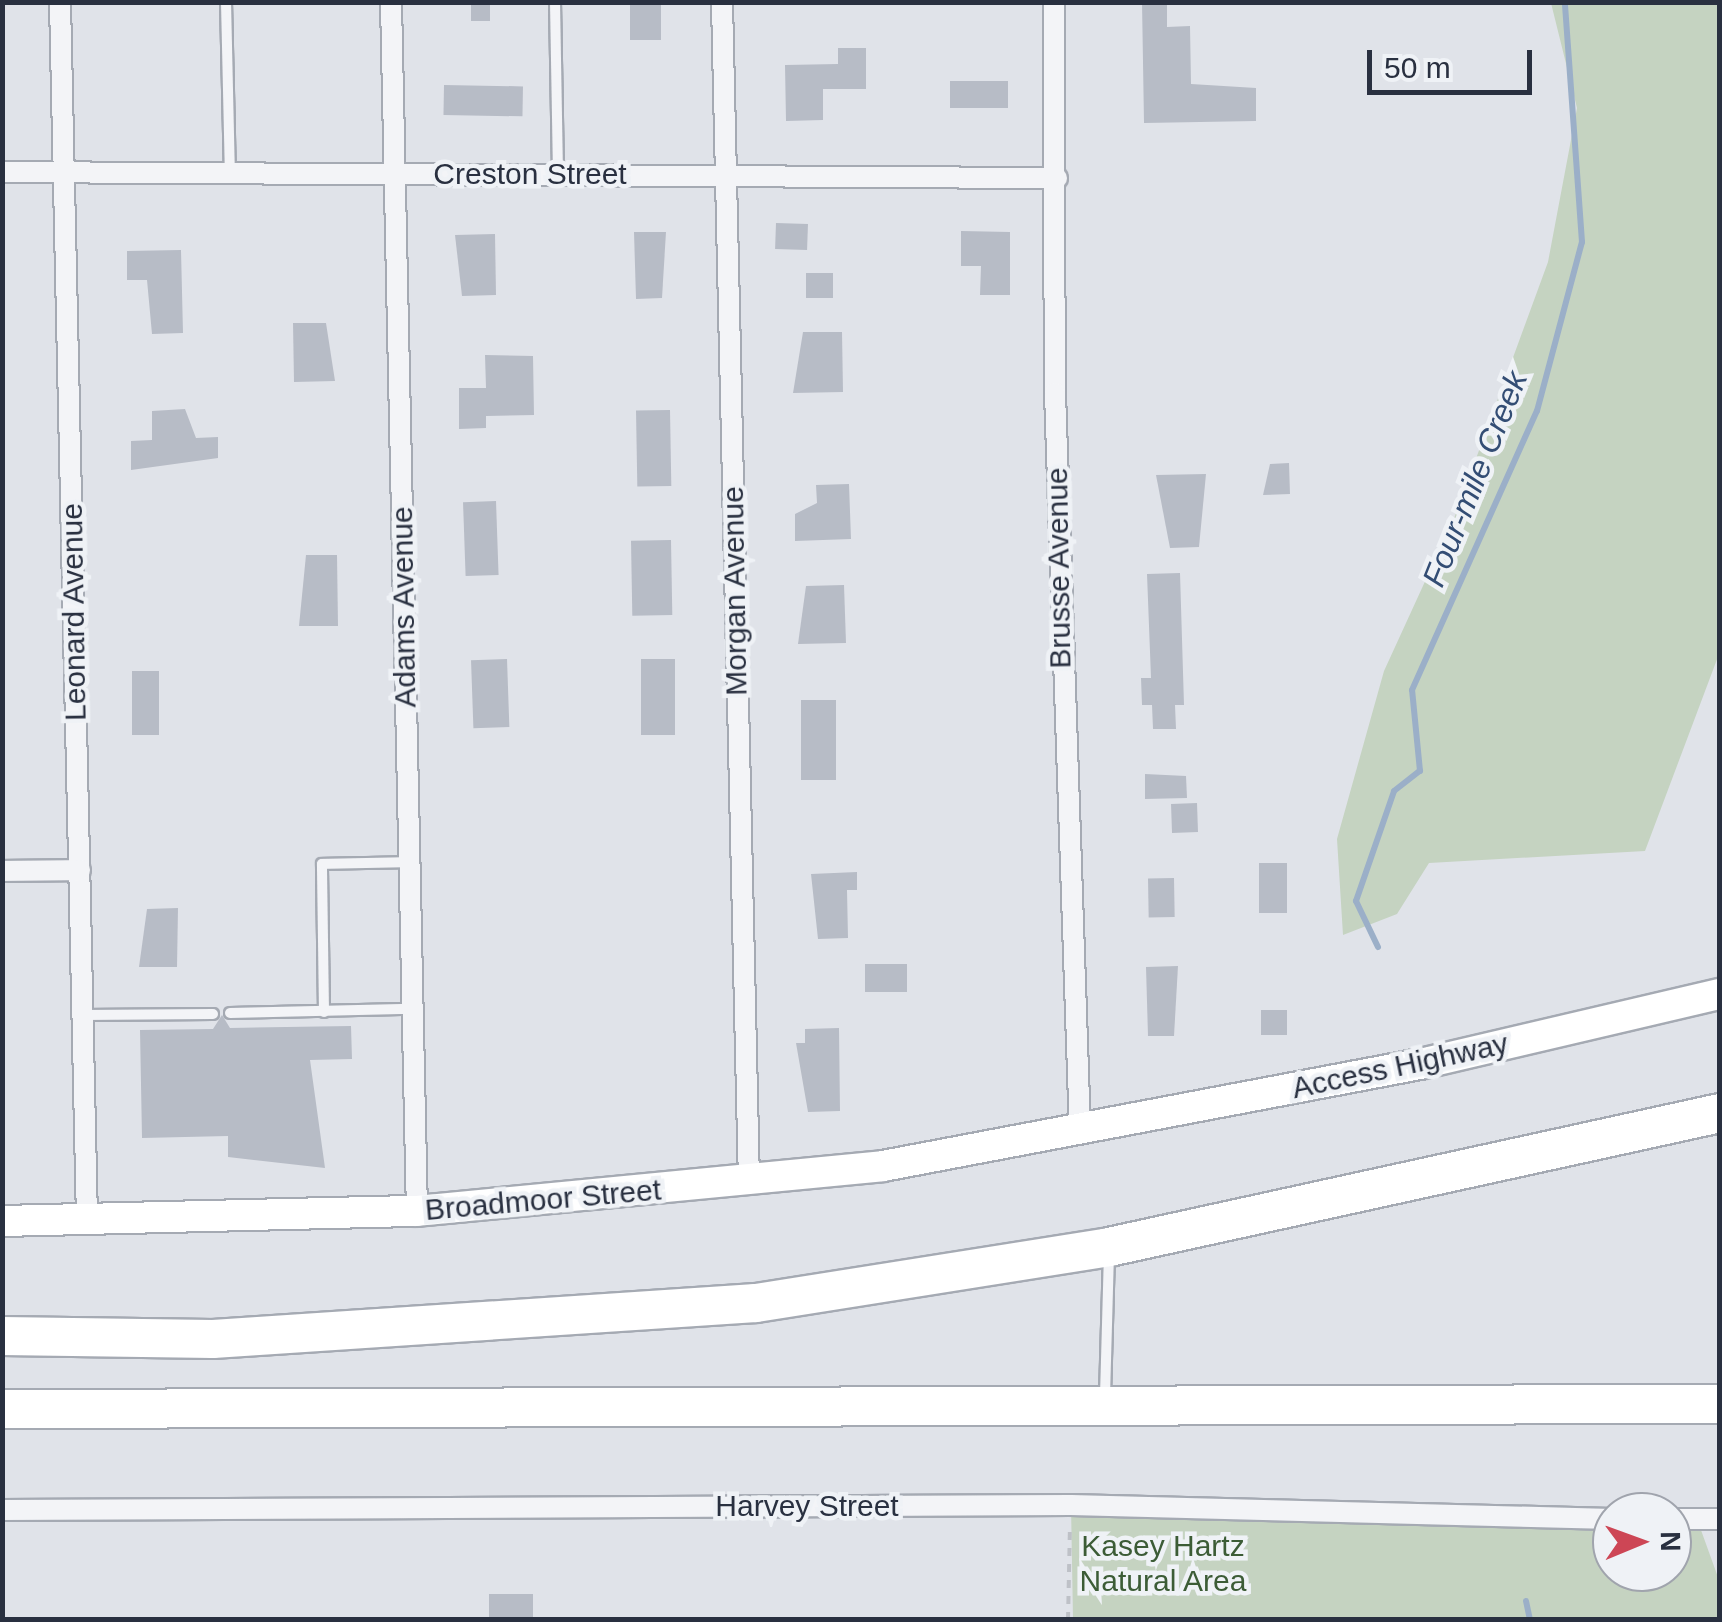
<!DOCTYPE html>
<style>
body{margin:0}
#map{position:relative;width:1722px;height:1622px;overflow:hidden;background:#e0e3e9;font-family:Helvetica,sans-serif}
div>[style]{position:absolute}
.green>*{inset:0;background:#c5d3c1}
.stream>*{height:6px;margin:-3px;padding:0 3px;transform-origin:3px;border-radius:3px;background:#9bafc8}
.building>*{inset:0;background:#b7bcc6;transform-origin:0 0}
.path>*{height:4px;margin-top:-2px;transform-origin:0;background:repeating-linear-gradient(90deg,#bec1c7 0 8px,transparent 0 16px)}
.roads{filter:drop-shadow(2px 0 #a5aab3) drop-shadow(-2px 0 #a5aab3) drop-shadow(0 2px #a5aab3) drop-shadow(0 -2px #a5aab3)}
.lane>*{height:10px;margin:-5px;padding:0 5px;transform-origin:5px;border-radius:5px;background:#f3f4f7}
.street>*{height:20px;margin:-10px;padding:0 10px;transform-origin:10px;border-radius:10px;background:#f3f4f7}
.secondary>*{height:30px;margin:-15px;padding:0 15px;transform-origin:15px;border-radius:15px;background:#fff}
.highway>*{height:38px;margin:-19px;padding:0 19px;transform-origin:19px;border-radius:19px;background:#fff}
span{translate:-50% -50%;white-space:nowrap;text-align:center;line-height:1.15;-webkit-text-stroke:9px #eff2f6;paint-order:stroke}
.street-label{font-size:30px;color:#293040}
.park-label{font-size:30px;color:#3c5c36}
.water-label{font-size:32px;color:#334d74;font-style:italic}
.frame{position:absolute;inset:0;border:5px solid #293040;pointer-events:none}
.north{position:absolute;left:1592px;top:1492px;width:100px;height:100px;box-sizing:border-box;background:#eff2f6;border:2px solid #a0a4ad;border-radius:50%;rotate:89deg;font-size:28px;font-weight:700;line-height:40px;text-align:center;color:#293040}
.north::after{content:'';display:block;margin:auto;width:35px;height:45px;background:#cd4655;clip-path:polygon(50% 0,100% 100%,50% 72%,0 100%)}
.scale{position:absolute;left:1367px;top:50px;width:165px;height:45px;box-sizing:border-box;border:5px solid #293040;border-top:0;padding-left:12px;font-size:30px;line-height:35px;white-space:nowrap;color:#293040;-webkit-text-stroke:8px #eff2f6;paint-order:stroke}
</style>
<div id="map">
<div class="green">
<div style="clip-path:polygon(1551px 3px,1719px 3px,1719px 654px,1645px 851px,1429px 863px,1397px 914px,1343px 935px,1337px 839px,1384px 671px,1455px 516px,1548px 262px,1577px 108px)"></div>
<div style="clip-path:polygon(1071px 1505px,1612px 1517px,1612px 1572px,1672px 1572px,1672px 1519px,1697px 1519px,1719px 1580px,1719px 1619px,1073px 1619px)"></div>
</div>
<div class="stream">
<div style="left:1378px;top:947px;width:51px;rotate:-115.6deg"></div>
<div style="left:1356px;top:901px;width:116px;rotate:-70.9deg"></div>
<div style="left:1394px;top:791px;width:33px;rotate:-38deg"></div>
<div style="left:1420px;top:771px;width:81px;rotate:-95.6deg"></div>
<div style="left:1412px;top:690px;width:306px;rotate:-65.9deg"></div>
<div style="left:1537px;top:411px;width:175px;rotate:-75.1deg"></div>
<div style="left:1582px;top:242px;width:241px;rotate:-94.1deg"></div>
<div style="left:1526px;top:1601px;width:19px;rotate:78deg"></div>
</div>
<div class="building">
<div style="left:471px;top:2px;width:19px;height:19px"></div>
<div style="clip-path:polygon(1142px 2px,1167px 2px,1167px 27px,1190px 26px,1191px 84px,1256px 88px,1256px 121px,1144px 123px)"></div>
<div style="left:630px;top:4px;width:31px;height:36px"></div>
<div style="clip-path:polygon(838px 48px,866px 48px,866px 89px,823px 89px,823px 120px,786px 121px,785px 65px,838px 64px)"></div>
<div style="left:950px;top:81px;width:58px;height:27px"></div>
<div style="left:444px;top:85px;width:79px;height:30px;rotate:1deg"></div>
<div style="left:776px;top:223px;width:32px;height:26px;rotate:2deg"></div>
<div style="clip-path:polygon(961px 231px,1010px 232px,1010px 295px,980px 295px,981px 266px,961px 266px)"></div>
<div style="clip-path:polygon(634px 232px,666px 232px,662px 298px,636px 299px)"></div>
<div style="clip-path:polygon(495px 234px,496px 295px,462px 296px,455px 235px)"></div>
<div style="clip-path:polygon(181px 250px,183px 333px,152px 334px,147px 280px,127px 280px,127px 251px)"></div>
<div style="left:806px;top:273px;width:27px;height:25px"></div>
<div style="clip-path:polygon(293px 323px,326px 323px,335px 381px,294px 382px)"></div>
<div style="clip-path:polygon(803px 332px,842px 332px,843px 392px,793px 393px)"></div>
<div style="clip-path:polygon(485px 355px,533px 356px,534px 415px,486px 416px,486px 428px,459px 429px,459px 388px,486px 388px)"></div>
<div style="clip-path:polygon(185px 409px,196px 438px,218px 437px,218px 458px,131px 470px,131px 441px,152px 440px,152px 411px)"></div>
<div style="left:670px;top:410px;width:76px;height:34px;rotate:89deg"></div>
<div style="clip-path:polygon(1289px 463px,1290px 494px,1263px 495px,1270px 464px)"></div>
<div style="clip-path:polygon(1206px 474px,1199px 547px,1170px 548px,1156px 475px)"></div>
<div style="clip-path:polygon(849px 484px,851px 539px,795px 541px,795px 514px,817px 503px,816px 485px)"></div>
<div style="left:496px;top:501px;width:74px;height:33px;rotate:88deg"></div>
<div style="left:671px;top:540px;width:75px;height:40px;rotate:89deg"></div>
<div style="clip-path:polygon(306px 555px,337px 555px,338px 626px,299px 626px)"></div>
<div style="clip-path:polygon(1180px 573px,1184px 705px,1175px 705px,1176px 729px,1153px 729px,1152px 705px,1142px 705px,1141px 678px,1151px 678px,1147px 574px)"></div>
<div style="clip-path:polygon(844px 585px,846px 643px,798px 644px,806px 586px)"></div>
<div style="left:507px;top:659px;width:68px;height:36px;rotate:88deg"></div>
<div style="left:641px;top:659px;width:34px;height:76px"></div>
<div style="left:132px;top:671px;width:27px;height:64px"></div>
<div style="left:801px;top:700px;width:35px;height:80px"></div>
<div style="clip-path:polygon(1145px 774px,1186px 776px,1187px 798px,1145px 799px)"></div>
<div style="left:1197px;top:803px;width:29px;height:26px;rotate:88deg"></div>
<div style="left:1259px;top:863px;width:28px;height:50px"></div>
<div style="clip-path:polygon(857px 872px,857px 890px,847px 890px,848px 938px,818px 939px,811px 874px)"></div>
<div style="left:1174px;top:878px;width:39px;height:26px;rotate:89deg"></div>
<div style="clip-path:polygon(178px 908px,177px 967px,139px 967px,147px 909px)"></div>
<div style="left:865px;top:964px;width:42px;height:28px"></div>
<div style="clip-path:polygon(1178px 966px,1174px 1036px,1148px 1036px,1146px 967px)"></div>
<div style="left:1287px;top:1010px;width:25px;height:26px;rotate:90deg"></div>
<div style="clip-path:polygon(222px 1015px,230px 1028px,351px 1026px,352px 1059px,310px 1060px,325px 1168px,228px 1157px,228px 1136px,142px 1138px,140px 1030px,213px 1029px)"></div>
<div style="clip-path:polygon(839px 1028px,840px 1111px,808px 1112px,796px 1043px,805px 1043px,805px 1029px)"></div>
<div style="left:489px;top:1594px;width:44px;height:26px"></div>
</div>
<div class="path">
<div style="left:1068px;top:1620px;width:95px;rotate:-88.8deg"></div>
</div>
<div class="roads">
<div class="lane">
<div style="left:226px;top:2px;width:172px;rotate:88.7deg"></div>
<div style="left:555px;top:2px;width:173px;rotate:89deg"></div>
<div style="left:324px;top:1012px;width:148px;rotate:-90.8deg"></div>
<div style="left:322px;top:864px;width:88px;rotate:-1.3deg"></div>
<div style="left:230px;top:1013px;width:182px;rotate:-1.3deg"></div>
<div style="left:83px;top:1015px;width:130px;rotate:-0.4deg"></div>
<div style="left:1105px;top:1396px;width:143px;rotate:-88.4deg"></div>
</div>
<div class="street">
<div style="left:60px;top:2px;width:1219px;rotate:88.73deg"></div>
<div style="left:391px;top:2px;width:1209px;rotate:88.77deg"></div>
<div style="left:722px;top:2px;width:1178px;rotate:88.69deg"></div>
<div style="left:1054px;top:2px;width:391px;rotate:89.9deg"></div>
<div style="left:1055px;top:393px;width:739px;rotate:88.06deg"></div>
<div style="left:2px;top:172px;width:1055px;rotate:0.33deg"></div>
<div style="left:2px;top:871px;width:78px;rotate:-0.7deg"></div>
<div style="left:2px;top:1510px;width:1069px;rotate:-0.27deg"></div>
<div style="left:1071px;top:1505px;width:541px;rotate:1.48deg"></div>
<div style="left:1672px;top:1519px;width:48px"></div>
</div>
<div class="secondary">
<div style="left:2px;top:1221px;width:415px;rotate:-1.4deg"></div>
<div style="left:417px;top:1211px;width:468px;rotate:-5.5deg"></div>
<div style="left:883px;top:1166px;width:552px;rotate:-10.76deg"></div>
<div style="left:1425px;top:1063px;width:303px;rotate:-13.2deg"></div>
</div>
<div class="highway">
<div style="left:2px;top:1336px;width:211px;rotate:0.8deg"></div>
<div style="left:213px;top:1339px;width:544px;rotate:-3.79deg"></div>
<div style="left:756px;top:1303px;width:357px;rotate:-9deg"></div>
<div style="left:1109px;top:1247px;width:626px;rotate:-12.37deg"></div>
<div style="left:2px;top:1409px;width:1718px;rotate:-0.17deg"></div>
</div>
</div>
<div class="street-label">
<span style="left:530px;top:174px">Creston Street</span>
<span style="left:1059px;top:568px;rotate:-91deg">Brusse Avenue</span>
<span style="left:735px;top:591px;rotate:-91deg">Morgan Avenue</span>
<span style="left:404px;top:607px;rotate:-91deg">Adams Avenue</span>
<span style="left:74px;top:612px;rotate:-91deg">Leonard Avenue</span>
<span style="left:1400px;top:1066px;rotate:-12deg">Access Highway</span>
<span style="left:543px;top:1200px;rotate:-5deg">Broadmoor Street</span>
<span style="left:807px;top:1506px">Harvey Street</span>
</div>
<div class="park-label">
<span style="left:1163px;top:1563px">Kasey Hartz<br>Natural Area</span>
</div>
<div class="water-label">
<span style="left:1475px;top:479px;rotate:-68deg">Four-mile Creek</span>
</div>
<div class="frame"></div>
<div class="north">N</div>
<div class="scale">50 m</div>
</div>
